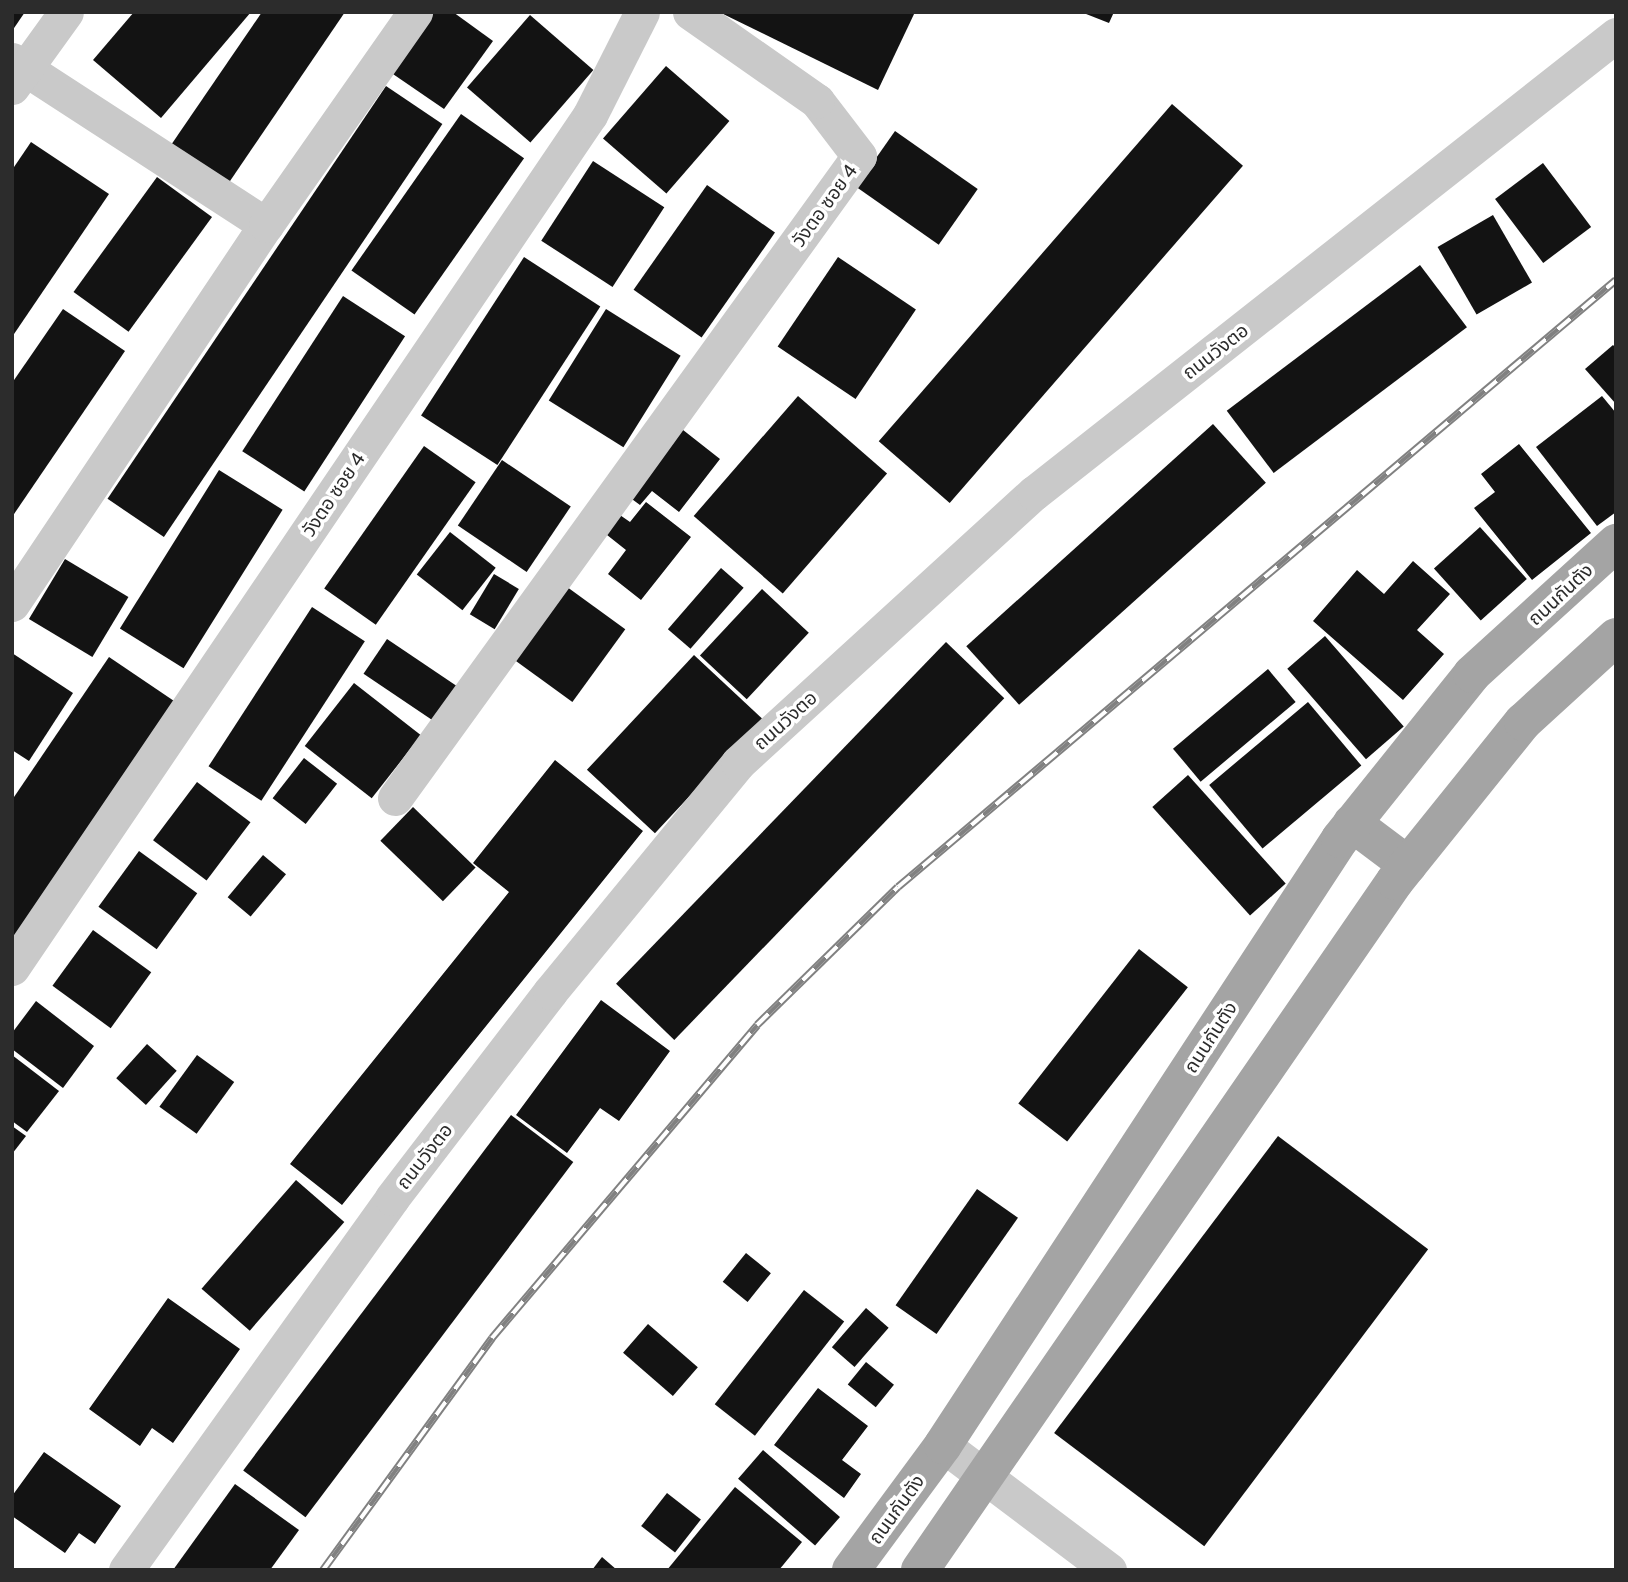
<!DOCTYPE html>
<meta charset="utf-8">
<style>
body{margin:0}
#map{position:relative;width:1628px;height:1582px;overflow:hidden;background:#fff;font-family:"Golos Text","Noto Sans Thai",sans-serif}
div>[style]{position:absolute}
.building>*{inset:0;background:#131313;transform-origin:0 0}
.minor>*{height:35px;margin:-17.5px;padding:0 17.5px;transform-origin:17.5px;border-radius:17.5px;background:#c9c9c9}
.primary>*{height:38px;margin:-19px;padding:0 19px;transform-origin:19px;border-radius:19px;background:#a4a4a4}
.rail>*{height:8px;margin-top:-4px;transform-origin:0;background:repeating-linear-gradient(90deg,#fff 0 16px,#818181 0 32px);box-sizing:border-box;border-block:2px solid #818181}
span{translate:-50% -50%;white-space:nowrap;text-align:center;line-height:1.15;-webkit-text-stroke:7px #fff;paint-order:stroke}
.street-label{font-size:19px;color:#2c2c2c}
.frame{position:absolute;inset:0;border:14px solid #2c2c2c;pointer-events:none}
</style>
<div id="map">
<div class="building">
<div style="clip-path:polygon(12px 12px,25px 12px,12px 31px)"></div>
<div style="clip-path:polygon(134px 12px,251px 12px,161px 118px,93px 60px)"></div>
<div style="clip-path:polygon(262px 12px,345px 12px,228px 184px,171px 145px)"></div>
<div style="clip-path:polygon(433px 12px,453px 12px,493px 41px,444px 109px,390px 72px)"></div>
<div style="clip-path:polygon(719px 12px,915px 12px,878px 90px)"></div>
<div style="clip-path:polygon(1081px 12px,1114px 12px,1109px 23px)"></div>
<div style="left:530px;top:15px;width:84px;height:96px;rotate:41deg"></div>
<div style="left:666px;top:66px;width:84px;height:96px;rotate:41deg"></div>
<div style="left:386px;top:86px;width:68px;height:498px;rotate:34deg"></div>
<div style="left:1172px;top:104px;width:94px;height:447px;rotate:41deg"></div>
<div style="left:461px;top:114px;width:77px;height:191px;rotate:35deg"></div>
<div style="left:895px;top:131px;width:101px;height:68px;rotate:35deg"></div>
<div style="clip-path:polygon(31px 142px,109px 194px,12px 337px,12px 170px)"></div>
<div style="left:593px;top:161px;width:85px;height:95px;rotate:33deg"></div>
<div style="left:1543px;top:163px;width:80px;height:60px;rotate:53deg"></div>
<div style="left:157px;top:177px;width:68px;height:142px;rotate:36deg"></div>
<div style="left:707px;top:185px;width:83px;height:128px;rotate:35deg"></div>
<div style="left:1493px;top:215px;width:78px;height:64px;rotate:60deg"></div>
<div style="left:524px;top:257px;width:91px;height:189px;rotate:33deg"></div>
<div style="left:838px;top:257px;width:94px;height:108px;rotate:34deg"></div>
<div style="left:1420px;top:265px;width:78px;height:242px;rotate:53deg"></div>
<div style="left:343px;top:296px;width:74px;height:185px;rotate:33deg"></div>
<div style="clip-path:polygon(63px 309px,125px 351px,12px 517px,12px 383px)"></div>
<div style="left:606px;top:309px;width:88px;height:108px;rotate:32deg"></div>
<div style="clip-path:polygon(1613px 345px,1616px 348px,1616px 404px,1585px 369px)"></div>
<div style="left:798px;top:396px;width:118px;height:159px;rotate:41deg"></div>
<div style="clip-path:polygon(1602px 396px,1616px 413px,1616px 512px,1597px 526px,1536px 447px)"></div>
<div style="left:1213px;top:424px;width:79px;height:332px;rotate:48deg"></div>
<div style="clip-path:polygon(678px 426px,720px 459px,679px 512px,652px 491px,640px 505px,625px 494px)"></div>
<div style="clip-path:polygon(1519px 444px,1591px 533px,1532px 580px,1474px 508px,1495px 492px,1481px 474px)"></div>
<div style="left:424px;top:446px;width:63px;height:174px;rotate:35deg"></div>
<div style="left:502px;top:460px;width:83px;height:79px;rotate:34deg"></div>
<div style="left:219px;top:470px;width:75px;height:187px;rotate:32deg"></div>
<div style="clip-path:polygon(646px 502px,691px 537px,641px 600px,608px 574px,626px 550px,602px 531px,617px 513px,630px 522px)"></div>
<div style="left:1480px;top:527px;width:70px;height:62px;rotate:48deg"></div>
<div style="left:450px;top:532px;width:58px;height:54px;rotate:38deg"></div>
<div style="left:65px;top:559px;width:74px;height:70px;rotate:31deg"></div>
<div style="clip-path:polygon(1413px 561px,1450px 594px,1417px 630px,1444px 654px,1403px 700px,1313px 621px,1357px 570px,1384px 594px)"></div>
<div style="left:721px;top:568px;width:30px;height:81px;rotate:41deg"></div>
<div style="left:494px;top:574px;width:29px;height:47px;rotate:31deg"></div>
<div style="left:563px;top:584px;width:77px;height:90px;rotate:36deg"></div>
<div style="left:762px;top:589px;width:64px;height:91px;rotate:43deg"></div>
<div style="left:312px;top:607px;width:63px;height:190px;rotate:33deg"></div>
<div style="left:1325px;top:636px;width:120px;height:50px;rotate:49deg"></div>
<div style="left:387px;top:639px;width:85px;height:42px;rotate:34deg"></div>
<div style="left:946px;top:642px;width:81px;height:475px;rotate:44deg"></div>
<div style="clip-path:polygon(12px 653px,73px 693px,29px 761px,12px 750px)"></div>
<div style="left:694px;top:655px;width:93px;height:157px;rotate:43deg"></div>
<div style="clip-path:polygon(109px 657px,177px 703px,12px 943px,12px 800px)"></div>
<div style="left:1268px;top:669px;width:43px;height:124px;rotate:50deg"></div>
<div style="left:354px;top:683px;width:85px;height:80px;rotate:38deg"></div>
<div style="left:1308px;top:702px;width:83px;height:129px;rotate:50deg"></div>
<div style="left:304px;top:758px;width:42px;height:51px;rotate:38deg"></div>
<div style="clip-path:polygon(555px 760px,643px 831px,342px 1205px,290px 1164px,509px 892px,473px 863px)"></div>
<div style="left:1188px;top:775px;width:146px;height:48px;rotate:48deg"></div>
<div style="left:197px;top:782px;width:67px;height:73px;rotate:37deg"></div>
<div style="left:413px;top:807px;width:87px;height:47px;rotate:44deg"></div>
<div style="left:139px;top:851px;width:72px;height:69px;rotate:36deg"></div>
<div style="left:263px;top:855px;width:30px;height:55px;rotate:40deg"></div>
<div style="left:93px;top:930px;width:72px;height:69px;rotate:36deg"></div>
<div style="left:1139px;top:949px;width:62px;height:196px;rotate:38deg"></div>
<div style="clip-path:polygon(601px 1000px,670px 1051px,619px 1121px,600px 1108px,567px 1153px,516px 1115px)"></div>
<div style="clip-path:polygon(36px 1001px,94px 1046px,63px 1088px,12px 1049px,12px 1033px)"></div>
<div style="left:147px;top:1044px;width:40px;height:46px;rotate:42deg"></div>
<div style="clip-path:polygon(12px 1055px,59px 1091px,27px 1132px,12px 1121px)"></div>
<div style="left:197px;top:1055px;width:46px;height:64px;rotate:36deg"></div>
<div style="left:511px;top:1115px;width:78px;height:445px;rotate:37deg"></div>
<div style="clip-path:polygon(12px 1126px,26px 1136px,12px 1154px)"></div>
<div style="left:1278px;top:1136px;width:188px;height:372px;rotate:37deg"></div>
<div style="left:296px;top:1180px;width:64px;height:144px;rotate:41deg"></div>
<div style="left:977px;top:1189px;width:50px;height:142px;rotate:35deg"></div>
<div style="left:746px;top:1253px;width:32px;height:37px;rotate:39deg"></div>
<div style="left:804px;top:1290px;width:51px;height:145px;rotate:38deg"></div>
<div style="clip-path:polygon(168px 1298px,240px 1349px,173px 1443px,152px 1428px,140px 1446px,89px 1409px)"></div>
<div style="left:866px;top:1308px;width:30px;height:52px;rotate:41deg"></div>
<div style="left:648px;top:1324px;width:66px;height:38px;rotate:41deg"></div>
<div style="left:866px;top:1362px;width:36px;height:29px;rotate:39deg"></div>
<div style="clip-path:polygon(818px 1388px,868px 1426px,842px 1460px,861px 1474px,844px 1498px,774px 1445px)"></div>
<div style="left:763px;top:1450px;width:102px;height:38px;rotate:41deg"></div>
<div style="clip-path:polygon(44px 1452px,121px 1506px,95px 1544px,79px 1533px,65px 1553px,12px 1516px,12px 1496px)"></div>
<div style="clip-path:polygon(235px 1484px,299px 1530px,270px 1570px,173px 1570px)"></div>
<div style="clip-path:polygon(735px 1487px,802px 1542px,779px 1570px,667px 1570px)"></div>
<div style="left:667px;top:1493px;width:43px;height:42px;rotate:38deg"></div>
<div style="clip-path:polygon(602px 1557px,617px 1570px,592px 1570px)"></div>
</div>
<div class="minor">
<div style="left:12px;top:60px;width:303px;rotate:33deg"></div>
<div style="left:12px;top:87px;width:92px;rotate:-54.2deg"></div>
<div style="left:12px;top:604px;width:456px;rotate:-56.2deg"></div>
<div style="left:266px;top:225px;width:260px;rotate:-55deg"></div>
<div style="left:395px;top:798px;width:792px;rotate:-54.14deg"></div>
<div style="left:859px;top:156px;width:69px;rotate:-127.4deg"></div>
<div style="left:817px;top:101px;width:155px;rotate:-145deg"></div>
<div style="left:12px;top:968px;width:1030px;rotate:-55.88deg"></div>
<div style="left:590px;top:115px;width:115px;rotate:-63.2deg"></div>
<div style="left:943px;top:1445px;width:208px;rotate:37deg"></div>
<div style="left:126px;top:1570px;width:457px;rotate:-54.4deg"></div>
<div style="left:392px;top:1198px;width:260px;rotate:-52.5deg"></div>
<div style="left:550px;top:992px;width:296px;rotate:-50.6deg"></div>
<div style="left:738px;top:763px;width:401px;rotate:-42.4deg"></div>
<div style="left:1034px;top:493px;width:741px;rotate:-38.2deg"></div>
</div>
<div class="primary">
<div style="left:1352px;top:823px;width:70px;rotate:36.9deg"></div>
<div style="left:851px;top:1570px;width:155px;rotate:-53.6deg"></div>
<div style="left:943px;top:1445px;width:724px;rotate:-56.77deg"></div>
<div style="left:1340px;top:839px;width:211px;rotate:-51.3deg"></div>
<div style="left:1472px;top:674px;width:195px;rotate:-42.3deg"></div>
<div style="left:920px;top:1570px;width:837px;rotate:-55.42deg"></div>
<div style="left:1395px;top:881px;width:204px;rotate:-51.2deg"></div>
<div style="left:1523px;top:722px;width:126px;rotate:-42.4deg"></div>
</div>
<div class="rail">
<div style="left:323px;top:1570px;width:287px;rotate:-53.9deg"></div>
<div style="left:492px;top:1338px;width:410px;rotate:-49.7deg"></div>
<div style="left:757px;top:1025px;width:197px;rotate:-44.4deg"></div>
<div style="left:898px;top:887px;width:940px;rotate:-40.21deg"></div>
</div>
<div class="street-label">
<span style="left:824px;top:205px;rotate:-54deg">วังตอ ซอย 4</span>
<span style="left:1215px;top:351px;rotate:-38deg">ถนนวังตอ</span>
<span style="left:333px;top:494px;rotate:-56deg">วังตอ ซอย 4</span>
<span style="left:1560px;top:594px;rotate:-43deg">ถนนกันตัง</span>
<span style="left:785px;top:720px;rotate:-42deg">ถนนวังตอ</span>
<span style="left:1210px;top:1037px;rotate:-57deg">ถนนกันตัง</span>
<span style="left:424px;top:1156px;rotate:-52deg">ถนนวังตอ</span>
<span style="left:896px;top:1509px;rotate:-54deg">ถนนกันตัง</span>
</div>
<div class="frame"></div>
</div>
